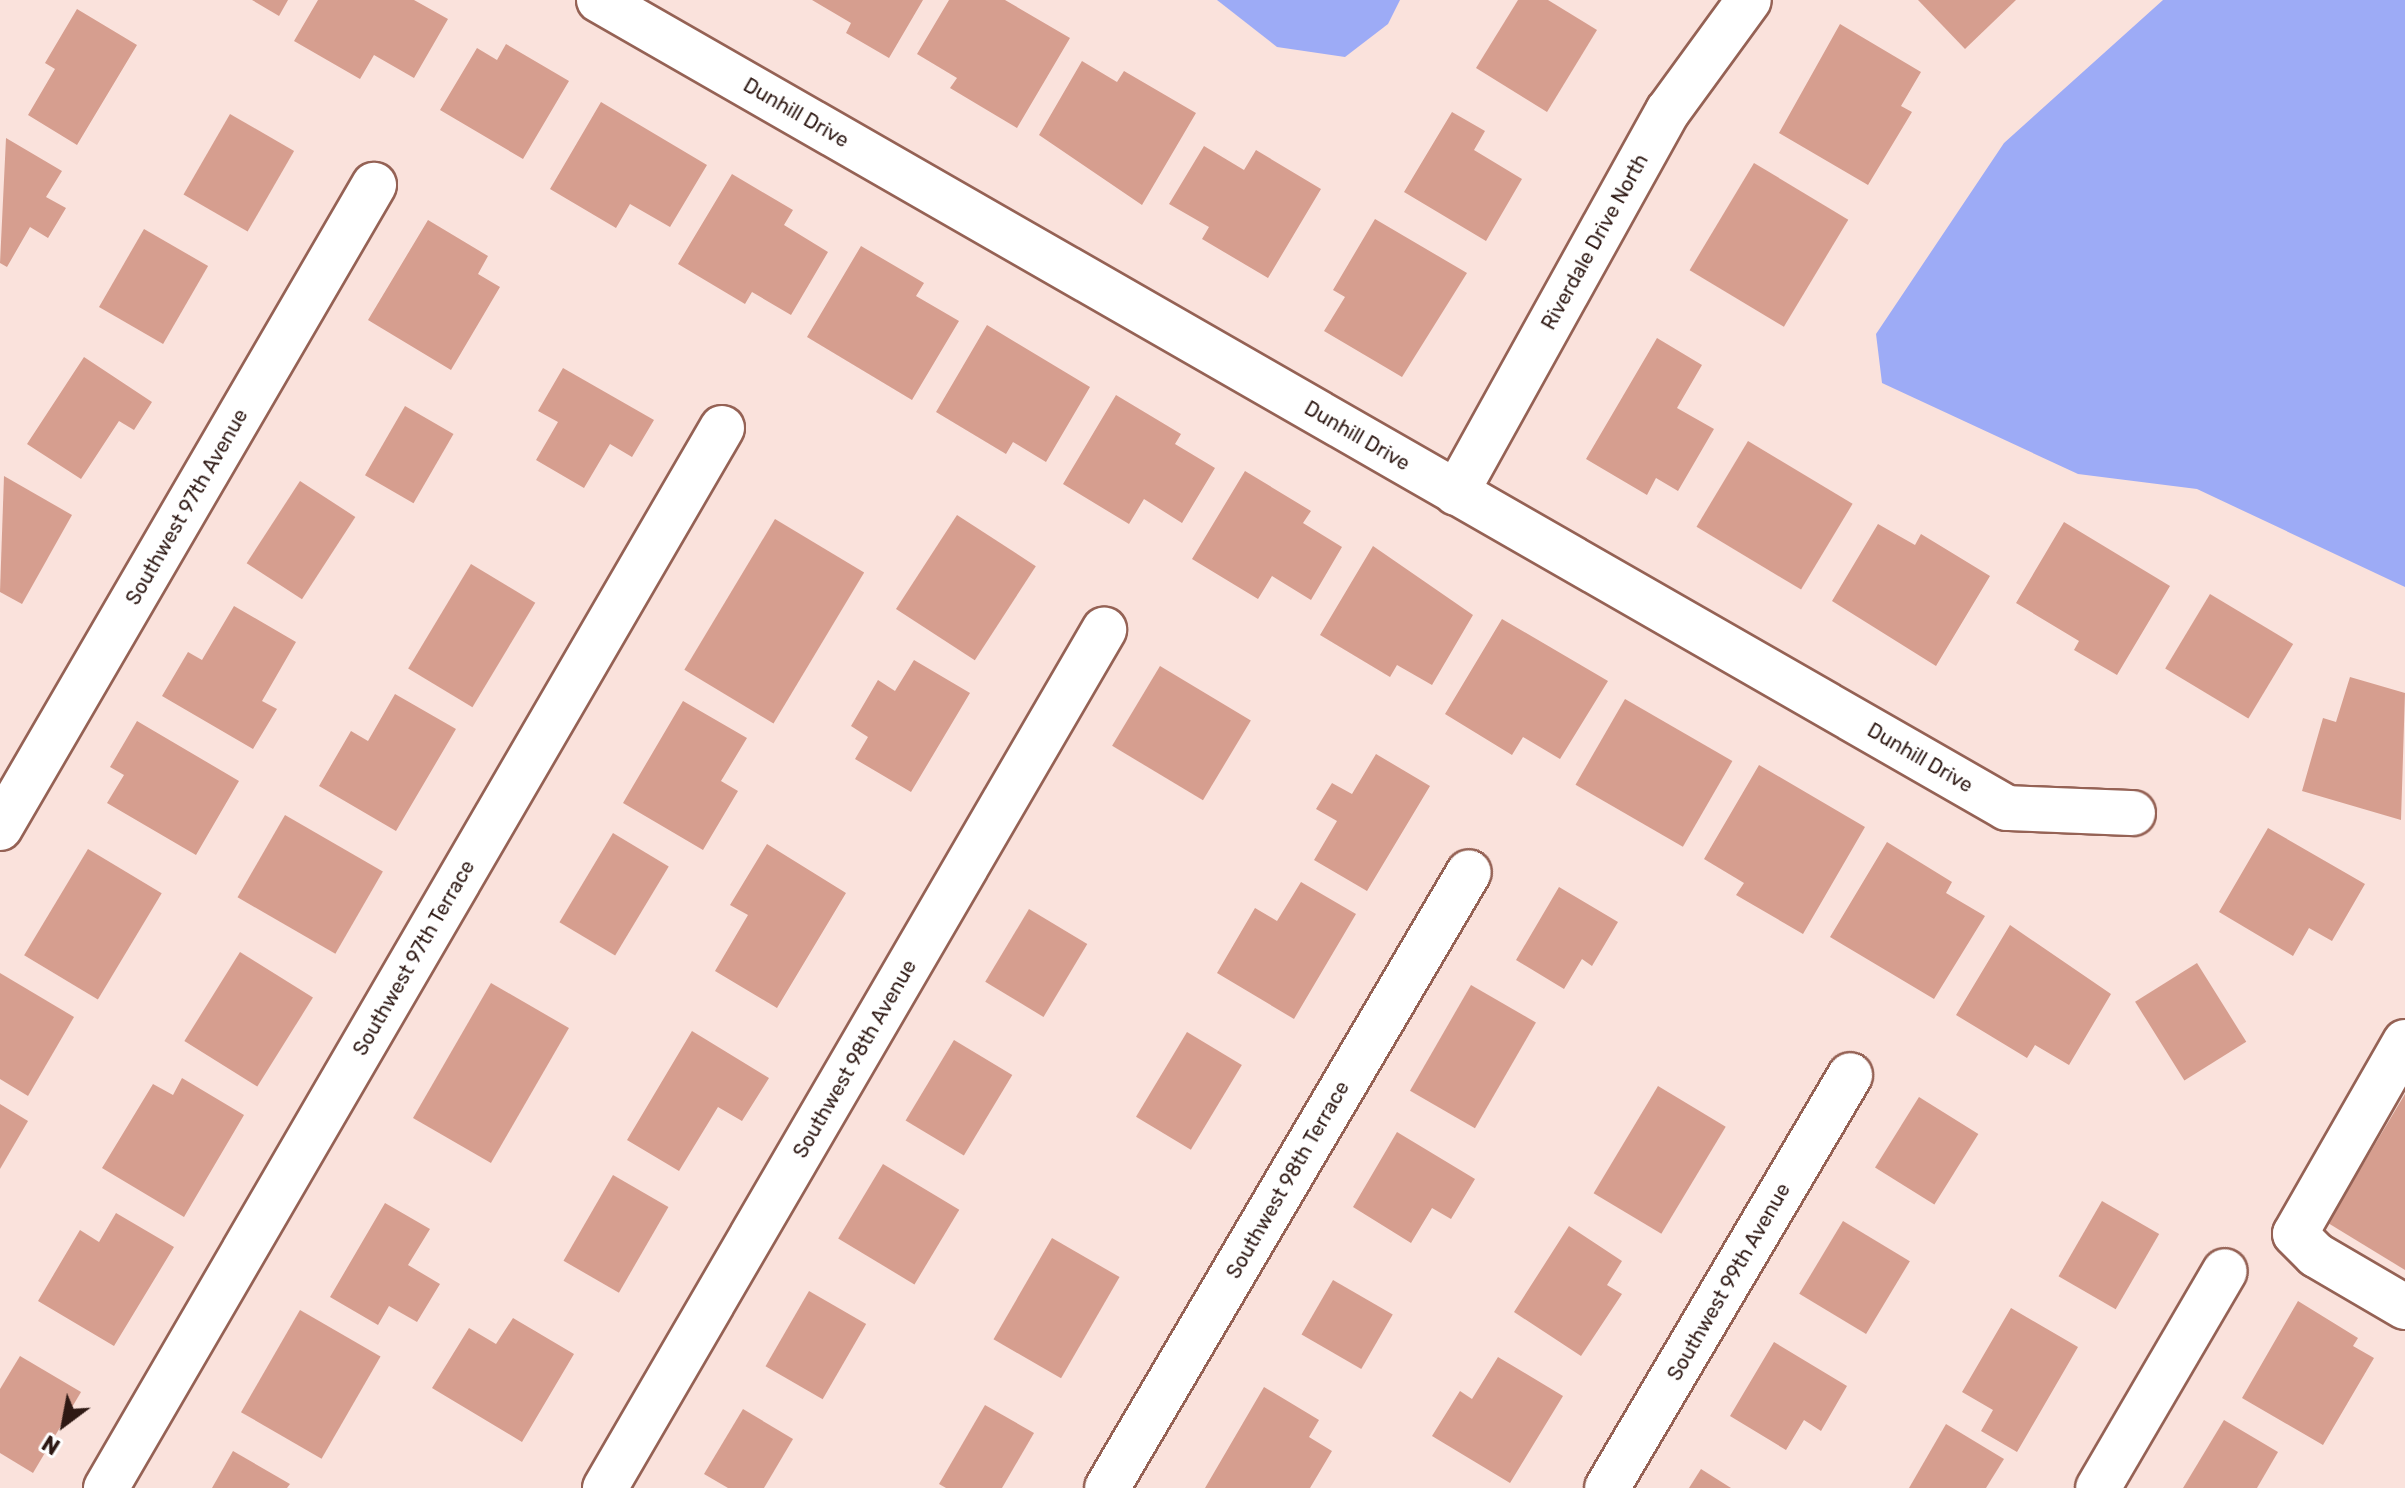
<!DOCTYPE html>
<style>
body{margin:0}
#map{position:relative;width:2405px;height:1488px;overflow:hidden;background:#fae2dc;font-family:Rubik,sans-serif}
div>[style]{position:absolute}
.water>*{inset:0;background:#9dabf6}
.building>*{inset:0;background:#d69e8f;transform-origin:0 0}
.roads{filter:drop-shadow(2px 0 #956255) drop-shadow(-2px 0 #956255) drop-shadow(0 2px #956255) drop-shadow(0 -2px #956255)}
.minor>*{height:44px;margin:-22px;padding:0 22px;transform-origin:22px;border-radius:22px;background:#fff}
span{translate:-50% -50%;white-space:nowrap;text-align:center;line-height:1.15;-webkit-text-stroke:7px #fff;paint-order:stroke}
.street-label{font-size:20px;color:#2e1914}
.north{position:absolute;left:24px;top:1384px;width:80px;height:80px;-webkit-text-stroke:6px #fff;paint-order:stroke;rotate:212deg;font-size:22px;font-weight:700;line-height:32px;text-align:center;color:#2e1914}
.north::after{content:'';display:block;margin:auto;width:28px;height:36px;background:#2e1914;clip-path:polygon(50% 0,100% 100%,50% 72%,0 100%)}
</style>
<div id="map">
<div class="water">
<div style="clip-path:polygon(1217px 0,1400px 0,1388px 24px,1345px 57px,1277px 47px)"></div>
<div style="clip-path:polygon(2163px 0,2405px 0,2405px 587px,2197px 489px,2078px 474px,1882px 383px,1876px 334px,2004px 143px)"></div>
</div>
<div class="building">
<div style="clip-path:polygon(252px 0,288px 0,279px 16px)"></div>
<div style="clip-path:polygon(318px 0,414px 0,448px 19px,414px 78px,374px 55px,360px 79px,294px 41px)"></div>
<div style="clip-path:polygon(812px 0,923px 0,889px 58px,846px 33px,851px 23px)"></div>
<div style="clip-path:polygon(949px 0,1005px 0,1070px 38px,1017px 128px,950px 88px,957px 78px,917px 54px)"></div>
<div style="clip-path:polygon(1518px 0,1548px 0,1597px 30px,1547px 112px,1476px 68px)"></div>
<div style="clip-path:polygon(1918px 0,2016px 0,1965px 49px)"></div>
<div style="clip-path:polygon(77px 9px,137px 45px,77px 145px,28px 115px,55px 69px,45px 63px)"></div>
<div style="clip-path:polygon(1840px 24px,1921px 72px,1901px 106px,1912px 112px,1868px 185px,1779px 133px)"></div>
<div style="clip-path:polygon(506px 44px,569px 81px,523px 159px,440px 110px,477px 48px,497px 60px)"></div>
<div style="clip-path:polygon(1082px 61px,1117px 82px,1124px 71px,1196px 113px,1142px 205px,1039px 135px)"></div>
<div style="clip-path:polygon(601px 102px,707px 165px,670px 227px,630px 204px,616px 228px,550px 189px)"></div>
<div style="clip-path:polygon(1452px 112px,1485px 131px,1474px 150px,1522px 179px,1486px 241px,1404px 192px)"></div>
<div style="left:230px;top:114px;width:74px;height:93px;rotate:30deg"></div>
<div style="clip-path:polygon(6px 138px,62px 171px,46px 197px,66px 208px,48px 238px,30px 227px,7px 267px,0 263px)"></div>
<div style="clip-path:polygon(1204px 146px,1244px 170px,1256px 150px,1321px 189px,1268px 278px,1202px 239px,1209px 227px,1169px 204px)"></div>
<div style="left:1754px;top:163px;width:110px;height:125px;rotate:31deg"></div>
<div style="clip-path:polygon(732px 174px,793px 210px,784px 225px,828px 252px,791px 315px,752px 292px,745px 304px,678px 264px)"></div>
<div style="clip-path:polygon(1375px 219px,1467px 273px,1402px 377px,1324px 331px,1345px 297px,1333px 290px)"></div>
<div style="clip-path:polygon(428px 220px,488px 256px,478px 274px,500px 287px,451px 370px,368px 320px)"></div>
<div style="left:144px;top:229px;width:74px;height:90px;rotate:30deg"></div>
<div style="clip-path:polygon(861px 246px,924px 283px,916px 296px,959px 321px,912px 400px,807px 337px)"></div>
<div style="clip-path:polygon(987px 325px,1090px 387px,1046px 462px,1013px 442px,1006px 454px,936px 412px)"></div>
<div style="clip-path:polygon(1657px 338px,1702px 365px,1677px 408px,1714px 429px,1678px 491px,1656px 478px,1647px 495px,1586px 459px)"></div>
<div style="clip-path:polygon(84px 357px,152px 402px,134px 430px,119px 421px,81px 479px,27px 444px)"></div>
<div style="clip-path:polygon(563px 368px,654px 420px,632px 457px,610px 444px,584px 488px,536px 460px,558px 422px,538px 411px)"></div>
<div style="clip-path:polygon(1116px 395px,1181px 434px,1175px 444px,1215px 468px,1182px 523px,1144px 499px,1129px 524px,1063px 484px)"></div>
<div style="left:405px;top:406px;width:56px;height:80px;rotate:30deg"></div>
<div style="left:1748px;top:441px;width:122px;height:100px;rotate:31deg"></div>
<div style="clip-path:polygon(1245px 471px,1311px 511px,1303px 523px,1342px 547px,1311px 600px,1272px 576px,1258px 599px,1192px 559px)"></div>
<div style="clip-path:polygon(4px 476px,72px 515px,22px 604px,0 592px)"></div>
<div style="left:300px;top:481px;width:66px;height:98px;rotate:33deg"></div>
<div style="left:957px;top:515px;width:94px;height:112px;rotate:33deg"></div>
<div style="left:775px;top:519px;width:104px;height:176px;rotate:31deg"></div>
<div style="clip-path:polygon(2064px 522px,2170px 586px,2117px 675px,2074px 650px,2079px 641px,2016px 603px)"></div>
<div style="clip-path:polygon(1878px 524px,1915px 545px,1921px 534px,1990px 576px,1936px 666px,1832px 601px)"></div>
<div style="clip-path:polygon(1373px 546px,1473px 615px,1432px 685px,1397px 665px,1390px 677px,1320px 635px)"></div>
<div style="left:471px;top:564px;width:75px;height:122px;rotate:31deg"></div>
<div style="left:2210px;top:594px;width:97px;height:87px;rotate:31deg"></div>
<div style="clip-path:polygon(234px 606px,296px 642px,262px 701px,277px 709px,253px 749px,162px 696px,188px 652px,202px 660px)"></div>
<div style="clip-path:polygon(1502px 619px,1608px 681px,1560px 759px,1523px 737px,1512px 755px,1445px 714px)"></div>
<div style="clip-path:polygon(914px 660px,970px 693px,911px 792px,855px 759px,868px 737px,851px 726px,878px 680px,895px 691px)"></div>
<div style="left:1160px;top:666px;width:106px;height:93px;rotate:31deg"></div>
<div style="clip-path:polygon(2350px 677px,2405px 693px,2401px 820px,2302px 791px,2323px 718px,2336px 722px)"></div>
<div style="clip-path:polygon(395px 694px,456px 729px,396px 831px,319px 786px,351px 731px,368px 741px)"></div>
<div style="left:1625px;top:699px;width:124px;height:99px;rotate:30deg"></div>
<div style="clip-path:polygon(683px 701px,747px 738px,721px 781px,738px 791px,703px 850px,623px 803px)"></div>
<div style="clip-path:polygon(137px 721px,239px 781px,196px 855px,107px 803px,124px 775px,110px 767px)"></div>
<div style="clip-path:polygon(1376px 754px,1430px 786px,1367px 891px,1314px 860px,1337px 821px,1316px 809px,1332px 783px,1352px 794px)"></div>
<div style="clip-path:polygon(1759px 765px,1865px 827px,1803px 934px,1736px 895px,1744px 883px,1704px 859px)"></div>
<div style="left:285px;top:815px;width:113px;height:95px;rotate:30deg"></div>
<div style="clip-path:polygon(2268px 828px,2365px 884px,2332px 941px,2309px 928px,2293px 956px,2219px 912px)"></div>
<div style="left:613px;top:833px;width:65px;height:104px;rotate:31deg"></div>
<div style="clip-path:polygon(1887px 842px,1952px 882px,1946px 893px,1985px 916px,1934px 999px,1830px 937px)"></div>
<div style="clip-path:polygon(767px 844px,846px 893px,777px 1008px,715px 971px,748px 915px,730px 905px)"></div>
<div style="left:88px;top:849px;width:86px;height:124px;rotate:31deg"></div>
<div style="clip-path:polygon(1301px 882px,1356px 914px,1294px 1019px,1217px 973px,1255px 908px,1277px 921px)"></div>
<div style="clip-path:polygon(1559px 887px,1618px 922px,1592px 966px,1582px 959px,1564px 989px,1516px 960px)"></div>
<div style="left:1029px;top:909px;width:68px;height:85px;rotate:31deg"></div>
<div style="clip-path:polygon(2010px 925px,2111px 994px,2069px 1065px,2035px 1045px,2027px 1058px,1956px 1015px)"></div>
<div style="left:240px;top:952px;width:86px;height:105px;rotate:32deg"></div>
<div style="left:2197px;top:963px;width:93px;height:73px;rotate:58deg"></div>
<div style="clip-path:polygon(0 973px,74px 1017px,28px 1096px,0 1079px)"></div>
<div style="left:491px;top:983px;width:90px;height:156px;rotate:30deg"></div>
<div style="left:1471px;top:985px;width:75px;height:122px;rotate:30deg"></div>
<div style="clip-path:polygon(692px 1031px,769px 1078px,742px 1121px,718px 1107px,679px 1171px,627px 1140px)"></div>
<div style="left:1187px;top:1032px;width:64px;height:99px;rotate:31deg"></div>
<div style="left:954px;top:1040px;width:68px;height:94px;rotate:31deg"></div>
<div style="clip-path:polygon(182px 1078px,244px 1115px,184px 1217px,102px 1168px,153px 1084px,173px 1095px)"></div>
<div style="left:1658px;top:1086px;width:79px;height:125px;rotate:31deg"></div>
<div style="clip-path:polygon(2405px 1094px,2405px 1270px,2328px 1223px)"></div>
<div style="left:1919px;top:1097px;width:70px;height:83px;rotate:32deg"></div>
<div style="clip-path:polygon(0 1104px,28px 1121px,0 1169px)"></div>
<div style="clip-path:polygon(1397px 1132px,1475px 1179px,1451px 1219px,1432px 1208px,1411px 1243px,1353px 1207px)"></div>
<div style="left:883px;top:1164px;width:89px;height:87px;rotate:31deg"></div>
<div style="left:613px;top:1175px;width:64px;height:99px;rotate:30deg"></div>
<div style="left:2102px;top:1201px;width:66px;height:87px;rotate:30deg"></div>
<div style="clip-path:polygon(385px 1203px,430px 1229px,408px 1265px,440px 1284px,417px 1322px,389px 1306px,378px 1325px,330px 1297px)"></div>
<div style="clip-path:polygon(116px 1213px,174px 1247px,114px 1346px,38px 1301px,80px 1230px,99px 1242px)"></div>
<div style="left:1843px;top:1221px;width:78px;height:85px;rotate:31deg"></div>
<div style="clip-path:polygon(1569px 1226px,1622px 1261px,1607px 1285px,1622px 1294px,1581px 1356px,1514px 1312px)"></div>
<div style="left:1052px;top:1238px;width:78px;height:117px;rotate:30deg"></div>
<div style="left:1333px;top:1280px;width:69px;height:63px;rotate:30deg"></div>
<div style="left:809px;top:1291px;width:66px;height:87px;rotate:30deg"></div>
<div style="clip-path:polygon(2298px 1301px,2358px 1338px,2353px 1346px,2374px 1358px,2323px 1445px,2242px 1398px)"></div>
<div style="clip-path:polygon(2011px 1308px,2078px 1347px,2017px 1452px,1981px 1431px,1993px 1410px,1962px 1392px)"></div>
<div style="left:300px;top:1310px;width:93px;height:118px;rotate:30deg"></div>
<div style="clip-path:polygon(513px 1318px,574px 1354px,522px 1442px,432px 1388px,469px 1328px,496px 1344px)"></div>
<div style="clip-path:polygon(1774px 1342px,1847px 1386px,1821px 1431px,1804px 1420px,1786px 1450px,1730px 1416px)"></div>
<div style="clip-path:polygon(20px 1356px,81px 1392px,33px 1473px,0 1453px,0 1389px)"></div>
<div style="clip-path:polygon(1498px 1357px,1563px 1396px,1510px 1483px,1432px 1436px,1460px 1391px,1472px 1399px)"></div>
<div style="clip-path:polygon(1264px 1387px,1319px 1420px,1309px 1437px,1332px 1451px,1310px 1488px,1205px 1488px)"></div>
<div style="clip-path:polygon(985px 1405px,1034px 1433px,1002px 1488px,946px 1488px,939px 1484px)"></div>
<div style="clip-path:polygon(743px 1409px,793px 1439px,764px 1488px,728px 1488px,704px 1474px)"></div>
<div style="clip-path:polygon(2224px 1420px,2278px 1452px,2257px 1488px,2183px 1488px)"></div>
<div style="clip-path:polygon(1946px 1424px,2004px 1459px,1986px 1488px,1909px 1488px)"></div>
<div style="clip-path:polygon(233px 1451px,290px 1484px,287px 1488px,212px 1488px)"></div>
<div style="clip-path:polygon(1701px 1469px,1731px 1488px,1689px 1488px)"></div>
</div>
<div class="roads">
<div class="minor">
<div style="left:599px;top:0;width:1623px;rotate:29.85deg"></div>
<div style="left:2007px;top:808px;width:126px;rotate:2.3deg"></div>
<div style="left:1456px;top:493px;width:437px;rotate:-61deg"></div>
<div style="left:1668px;top:111px;width:137px;rotate:-53.9deg"></div>
<div style="left:0;top:828px;width:744px;rotate:-59.82deg"></div>
<div style="left:2405px;top:1042px;width:221px;rotate:119.8deg"></div>
<div style="left:2295px;top:1234px;width:30px;rotate:45deg"></div>
<div style="left:2316px;top:1255px;width:103px;rotate:30.3deg"></div>
<div style="left:106px;top:1488px;width:1226px;rotate:-59.84deg"></div>
<div style="left:605px;top:1488px;width:993px;rotate:-59.82deg"></div>
<div style="left:1107px;top:1488px;width:714px;rotate:-59.56deg"></div>
<div style="left:1607px;top:1488px;width:479px;rotate:-59.5deg"></div>
<div style="left:2098px;top:1488px;width:251px;rotate:-59.7deg"></div>
</div>
</div>
<div class="street-label">
<span style="left:796px;top:113px;rotate:30deg">Dunhill Drive</span>
<span style="left:1595px;top:242px;rotate:-61deg">Riverdale Drive North</span>
<span style="left:1357px;top:436px;rotate:30deg">Dunhill Drive</span>
<span style="left:187px;top:507px;rotate:-60deg">Southwest 97th Avenue</span>
<span style="left:1920px;top:758px;rotate:30deg">Dunhill Drive</span>
<span style="left:414px;top:958px;rotate:-60deg">Southwest 97th Terrace</span>
<span style="left:855px;top:1059px;rotate:-60deg">Southwest 98th Avenue</span>
<span style="left:1288px;top:1180px;rotate:-60deg">Southwest 98th Terrace</span>
<span style="left:1729px;top:1282px;rotate:-60deg">Southwest 99th Avenue</span>
</div>
<div class="north">N</div>
</div>
